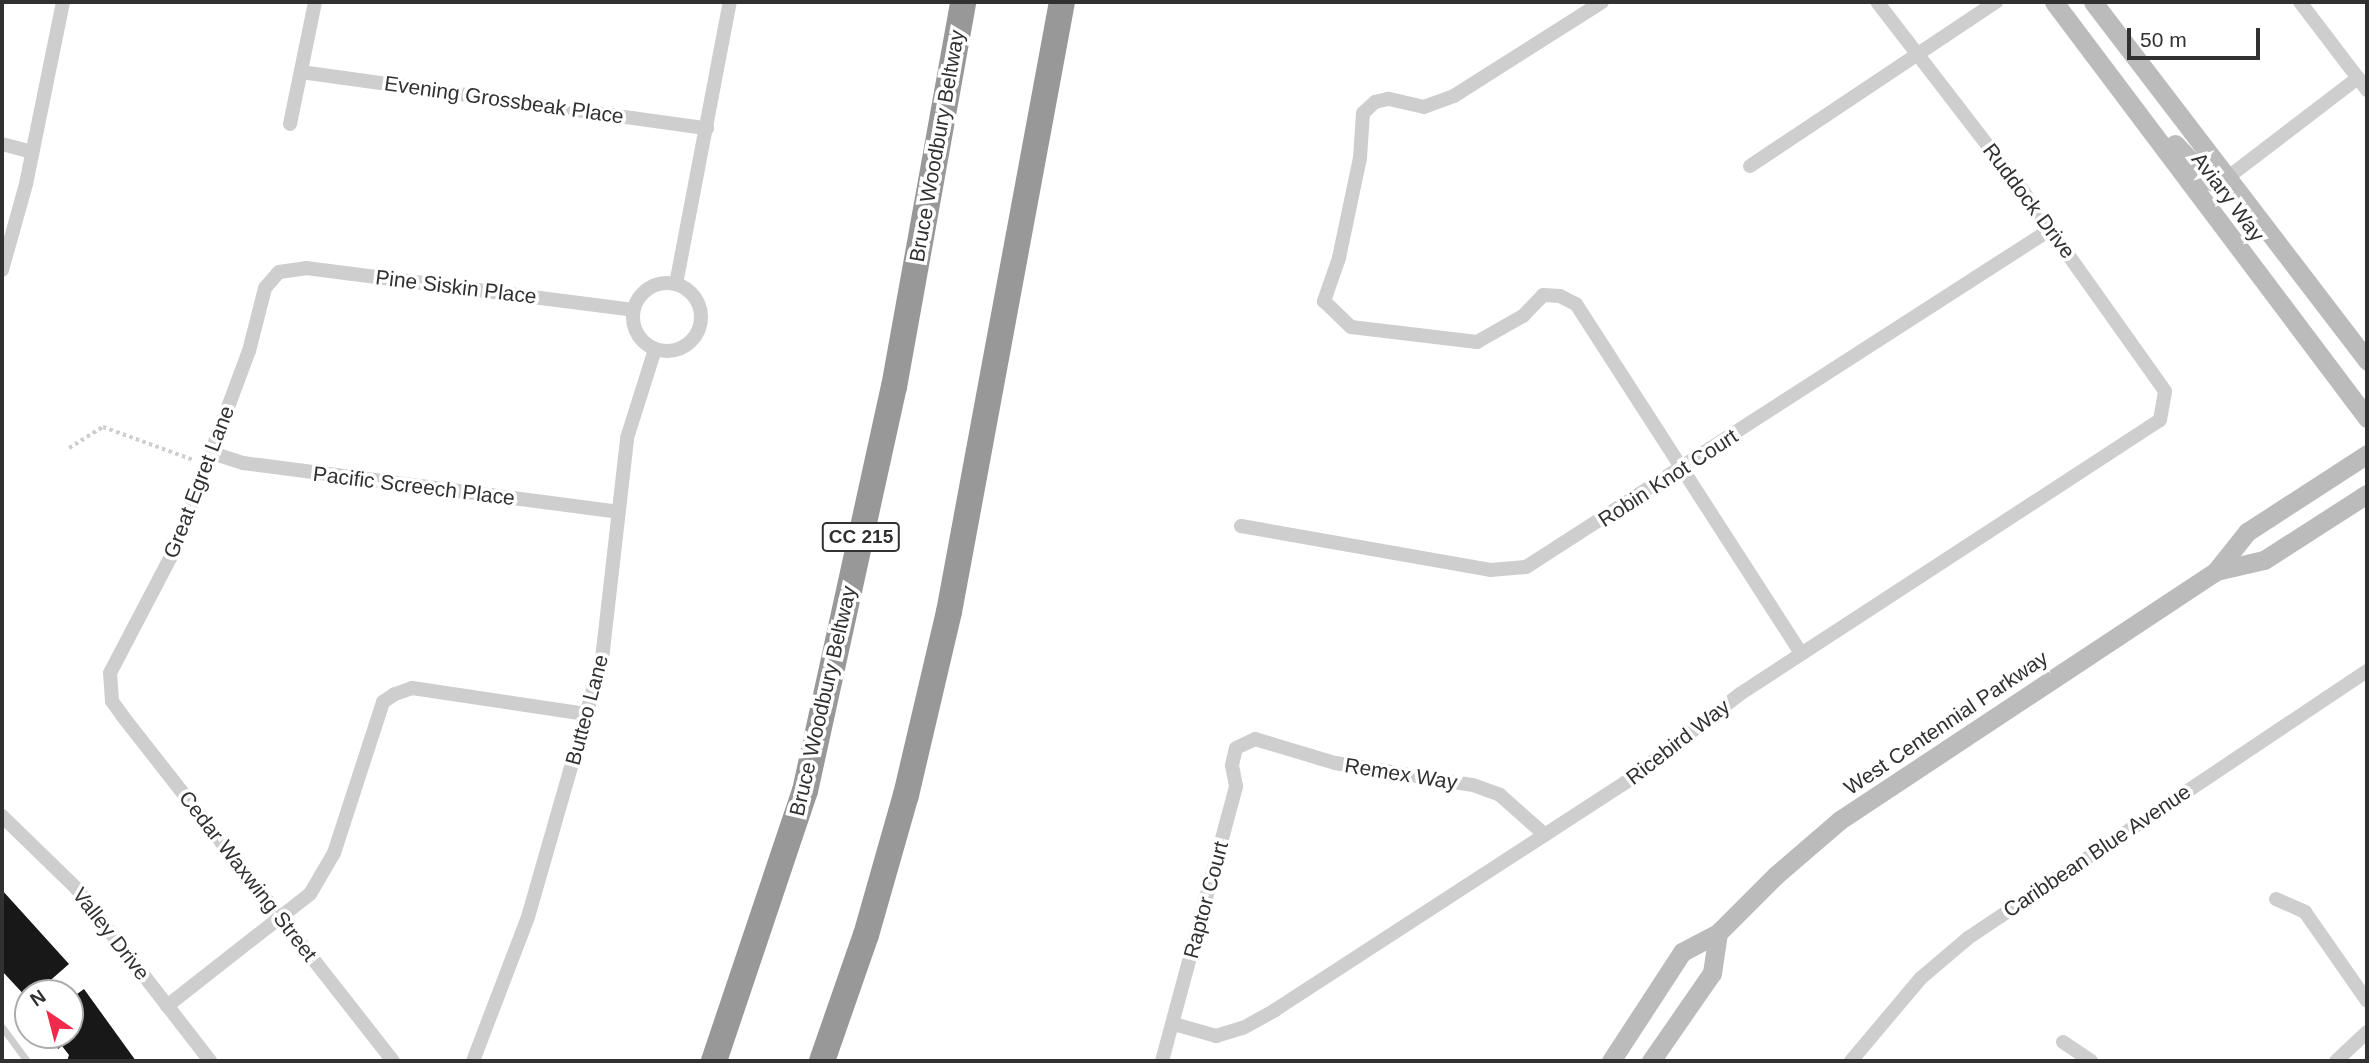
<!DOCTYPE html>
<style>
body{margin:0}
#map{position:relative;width:2369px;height:1063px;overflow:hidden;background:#fff;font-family:Arial,sans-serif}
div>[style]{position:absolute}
.building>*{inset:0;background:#181818}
.path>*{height:3.5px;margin-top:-1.75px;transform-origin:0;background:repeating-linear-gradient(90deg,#cecece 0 3.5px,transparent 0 7px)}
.lane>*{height:7px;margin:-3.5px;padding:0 3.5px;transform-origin:3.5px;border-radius:3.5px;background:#cecece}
.street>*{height:14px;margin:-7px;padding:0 7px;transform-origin:7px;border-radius:7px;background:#cecece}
.street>.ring{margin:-7px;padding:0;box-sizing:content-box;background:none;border:14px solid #cecece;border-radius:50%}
.secondary>*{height:19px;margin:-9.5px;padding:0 9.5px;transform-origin:9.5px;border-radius:9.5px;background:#bbb}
.highway>*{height:26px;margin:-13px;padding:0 13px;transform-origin:13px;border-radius:13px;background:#989898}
span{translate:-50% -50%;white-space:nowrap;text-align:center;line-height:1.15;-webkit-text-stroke:7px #fff;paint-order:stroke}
.shield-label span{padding:2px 5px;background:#fff;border:2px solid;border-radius:5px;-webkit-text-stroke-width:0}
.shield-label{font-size:19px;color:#313131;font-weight:700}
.street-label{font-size:21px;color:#313131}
.frame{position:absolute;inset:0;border:4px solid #313131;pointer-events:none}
.north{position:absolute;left:14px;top:979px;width:70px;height:70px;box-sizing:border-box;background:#fff;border:2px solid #adadad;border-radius:50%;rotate:325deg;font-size:19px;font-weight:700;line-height:28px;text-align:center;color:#313131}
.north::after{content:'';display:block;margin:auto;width:24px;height:32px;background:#f2294b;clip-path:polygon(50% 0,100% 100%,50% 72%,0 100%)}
.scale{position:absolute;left:2127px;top:28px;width:133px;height:32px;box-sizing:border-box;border:4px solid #313131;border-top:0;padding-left:9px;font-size:21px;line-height:24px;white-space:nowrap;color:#313131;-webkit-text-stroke:5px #fff;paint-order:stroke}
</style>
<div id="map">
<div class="building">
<div style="clip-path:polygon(2px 890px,69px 964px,37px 992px,28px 993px,28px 999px,2px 971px)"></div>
<div style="clip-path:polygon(84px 989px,136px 1061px,67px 1061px,69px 1055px,62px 1046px,58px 1049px,48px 1035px,70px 1035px,70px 999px)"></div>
</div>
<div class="path">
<div style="left:69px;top:448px;width:40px;rotate:-32deg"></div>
<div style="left:103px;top:427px;width:96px;rotate:20.1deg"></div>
</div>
<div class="lane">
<div style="left:2px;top:1027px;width:42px;rotate:53.7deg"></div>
</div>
<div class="street">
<div style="left:1602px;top:2px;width:175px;rotate:147.6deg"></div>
<div style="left:1454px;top:96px;width:32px;rotate:160deg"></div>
<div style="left:1424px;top:107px;width:37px;rotate:-167deg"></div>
<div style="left:1388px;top:99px;width:13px;rotate:167deg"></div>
<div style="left:1375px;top:102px;width:16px;rotate:137deg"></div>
<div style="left:1363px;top:113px;width:45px;rotate:93.8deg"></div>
<div style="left:1360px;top:158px;width:102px;rotate:101.9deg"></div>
<div style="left:1339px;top:258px;width:46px;rotate:109.2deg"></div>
<div style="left:1324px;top:301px;width:37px;rotate:44deg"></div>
<div style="left:1351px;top:327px;width:127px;rotate:6.8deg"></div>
<div style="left:1477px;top:342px;width:53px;rotate:-29.5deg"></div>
<div style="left:1523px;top:316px;width:29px;rotate:-46deg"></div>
<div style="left:1543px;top:295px;width:17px;rotate:3deg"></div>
<div style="left:1560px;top:296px;width:18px;rotate:27deg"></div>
<div style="left:1576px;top:304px;width:415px;rotate:57.2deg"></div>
<div style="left:2300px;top:2px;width:111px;rotate:52.7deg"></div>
<div style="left:301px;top:72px;width:410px;rotate:7.9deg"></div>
<div style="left:290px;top:124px;width:125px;rotate:-78.4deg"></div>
<div style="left:2px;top:144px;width:31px;rotate:15deg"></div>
<div style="left:1750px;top:166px;width:296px;rotate:-33.7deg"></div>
<div style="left:2227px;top:178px;width:165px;rotate:-37.4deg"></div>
<div style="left:2px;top:270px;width:89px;rotate:-74.4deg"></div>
<div style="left:26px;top:184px;width:186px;rotate:-78.5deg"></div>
<div class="ring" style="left:633px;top:283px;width:54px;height:54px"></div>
<div style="left:676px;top:284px;width:287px;rotate:-79.2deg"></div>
<div style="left:212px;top:453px;width:33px;rotate:18deg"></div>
<div style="left:243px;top:463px;width:378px;rotate:7.4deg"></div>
<div style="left:1241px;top:526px;width:253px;rotate:10deg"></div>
<div style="left:1490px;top:570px;width:36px;rotate:-5deg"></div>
<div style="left:1526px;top:567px;width:624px;rotate:-32.77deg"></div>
<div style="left:2px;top:816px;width:103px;rotate:44.2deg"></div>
<div style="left:76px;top:888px;width:219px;rotate:52.2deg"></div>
<div style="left:2276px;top:899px;width:32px;rotate:24deg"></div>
<div style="left:2305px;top:912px;width:108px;rotate:55.1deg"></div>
<div style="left:167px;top:1006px;width:182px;rotate:-38.1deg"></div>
<div style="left:310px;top:894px;width:48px;rotate:-59.7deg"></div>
<div style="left:334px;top:853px;width:159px;rotate:-72deg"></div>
<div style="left:383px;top:702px;width:14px;rotate:-34deg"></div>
<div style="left:395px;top:694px;width:18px;rotate:-19deg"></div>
<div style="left:412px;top:688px;width:176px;rotate:8.5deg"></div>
<div style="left:1174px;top:1024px;width:44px;rotate:15.9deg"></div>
<div style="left:1216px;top:1036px;width:28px;rotate:-17deg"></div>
<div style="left:1243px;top:1028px;width:37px;rotate:-29deg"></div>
<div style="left:1275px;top:1010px;width:417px;rotate:-33deg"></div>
<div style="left:1625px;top:783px;width:145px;rotate:-37.7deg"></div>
<div style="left:1740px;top:694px;width:501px;rotate:-33.12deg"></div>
<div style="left:2160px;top:420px;width:29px;rotate:-80deg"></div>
<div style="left:2165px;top:391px;width:247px;rotate:-125.4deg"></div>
<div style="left:2022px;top:190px;width:237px;rotate:-127.6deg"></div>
<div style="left:2063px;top:1042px;width:34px;rotate:34deg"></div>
<div style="left:393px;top:1061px;width:439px;rotate:-128.1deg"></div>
<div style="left:122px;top:715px;width:17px;rotate:-126deg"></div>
<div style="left:112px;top:701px;width:28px;rotate:-94deg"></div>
<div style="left:110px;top:673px;width:142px;rotate:-62.4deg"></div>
<div style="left:176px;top:547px;width:209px;rotate:-69.6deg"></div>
<div style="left:249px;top:351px;width:65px;rotate:-75.7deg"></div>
<div style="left:265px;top:288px;width:21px;rotate:-49deg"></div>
<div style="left:279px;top:272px;width:27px;rotate:-8deg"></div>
<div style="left:306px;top:268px;width:330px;rotate:7.3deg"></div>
<div style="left:473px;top:1061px;width:154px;rotate:-69.1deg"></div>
<div style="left:528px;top:917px;width:268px;rotate:-74deg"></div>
<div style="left:602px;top:659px;width:222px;rotate:-83.5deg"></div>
<div style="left:627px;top:438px;width:93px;rotate:-72.5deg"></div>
<div style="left:1162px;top:1061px;width:285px;rotate:-74.9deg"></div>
<div style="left:1236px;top:786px;width:21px;rotate:-101deg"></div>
<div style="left:1232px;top:765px;width:17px;rotate:-77deg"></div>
<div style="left:1236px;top:748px;width:21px;rotate:-25deg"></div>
<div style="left:1255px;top:739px;width:84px;rotate:16.7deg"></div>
<div style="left:1335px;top:763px;width:140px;rotate:9.1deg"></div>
<div style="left:1473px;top:785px;width:29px;rotate:20deg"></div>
<div style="left:1500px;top:795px;width:60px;rotate:41.6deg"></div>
<div style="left:1851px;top:1061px;width:109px;rotate:-49.9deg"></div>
<div style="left:1921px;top:978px;width:62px;rotate:-40.4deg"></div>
<div style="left:1968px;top:938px;width:480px;rotate:-33.8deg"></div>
<div style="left:2336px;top:1061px;width:42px;rotate:-43.1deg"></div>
</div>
<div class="secondary">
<div style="left:2054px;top:2px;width:521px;rotate:53.04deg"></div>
<div style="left:2093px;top:2px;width:452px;rotate:52.6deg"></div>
<div style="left:2175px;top:144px;width:50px;rotate:46.6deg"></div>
<div style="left:2209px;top:180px;width:10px;rotate:24deg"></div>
<div style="left:2218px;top:184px;width:11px;rotate:-34deg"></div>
<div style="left:2216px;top:571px;width:49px;rotate:-12.9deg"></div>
<div style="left:2264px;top:560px;width:122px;rotate:-32.7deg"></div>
<div style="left:1611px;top:1061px;width:130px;rotate:-56.9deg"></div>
<div style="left:1682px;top:952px;width:41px;rotate:-27.8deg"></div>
<div style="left:1718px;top:933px;width:82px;rotate:-45deg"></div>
<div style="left:1776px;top:875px;width:84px;rotate:-40.7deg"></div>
<div style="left:1840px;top:820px;width:451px;rotate:-33.5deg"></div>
<div style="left:2216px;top:571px;width:50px;rotate:-51.5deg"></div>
<div style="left:2247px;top:532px;width:143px;rotate:-33deg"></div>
<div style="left:1651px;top:1061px;width:107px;rotate:-55.3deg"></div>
<div style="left:1712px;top:973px;width:40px;rotate:-81.5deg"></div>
</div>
<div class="highway">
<div style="left:714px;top:1061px;width:285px;rotate:-71.4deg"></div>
<div style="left:805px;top:791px;width:414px;rotate:-77.6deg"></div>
<div style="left:894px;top:387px;width:391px;rotate:-79.8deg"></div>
<div style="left:822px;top:1061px;width:133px;rotate:-70.8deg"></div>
<div style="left:866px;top:935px;width:146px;rotate:-74.1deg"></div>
<div style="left:906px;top:795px;width:188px;rotate:-76.8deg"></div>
<div style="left:949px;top:612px;width:620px;rotate:-79.51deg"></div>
</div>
<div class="shield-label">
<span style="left:861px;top:537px">CC 215</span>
</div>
<div class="street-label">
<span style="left:504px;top:100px;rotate:8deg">Evening Grossbeak Place</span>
<span style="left:937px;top:146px;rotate:-80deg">Bruce Woodbury Beltway</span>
<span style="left:2228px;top:197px;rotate:53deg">Aviary Way</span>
<span style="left:2029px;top:201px;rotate:53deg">Ruddock Drive</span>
<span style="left:456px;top:287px;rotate:7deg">Pine Siskin Place</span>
<span style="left:1668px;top:478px;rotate:-33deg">Robin Knot Court</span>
<span style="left:199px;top:482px;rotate:-69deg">Great Egret Lane</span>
<span style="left:414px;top:486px;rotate:7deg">Pacific Screech Place</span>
<span style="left:823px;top:701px;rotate:-77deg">Bruce Woodbury Beltway</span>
<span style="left:587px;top:710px;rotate:-75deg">Butteo Lane</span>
<span style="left:1946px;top:723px;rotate:-34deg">West Centennial Parkway</span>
<span style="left:1678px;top:742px;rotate:-38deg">Ricebird Way</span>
<span style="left:1401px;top:774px;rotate:9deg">Remex Way</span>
<span style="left:2097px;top:851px;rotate:-34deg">Caribbean Blue Avenue</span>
<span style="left:248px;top:876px;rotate:52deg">Cedar Waxwing Street</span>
<span style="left:1206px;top:900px;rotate:-75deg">Raptor Court</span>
<span style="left:111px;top:934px;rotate:52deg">Valley Drive</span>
</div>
<div class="frame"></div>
<div class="north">N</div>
<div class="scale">50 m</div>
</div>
